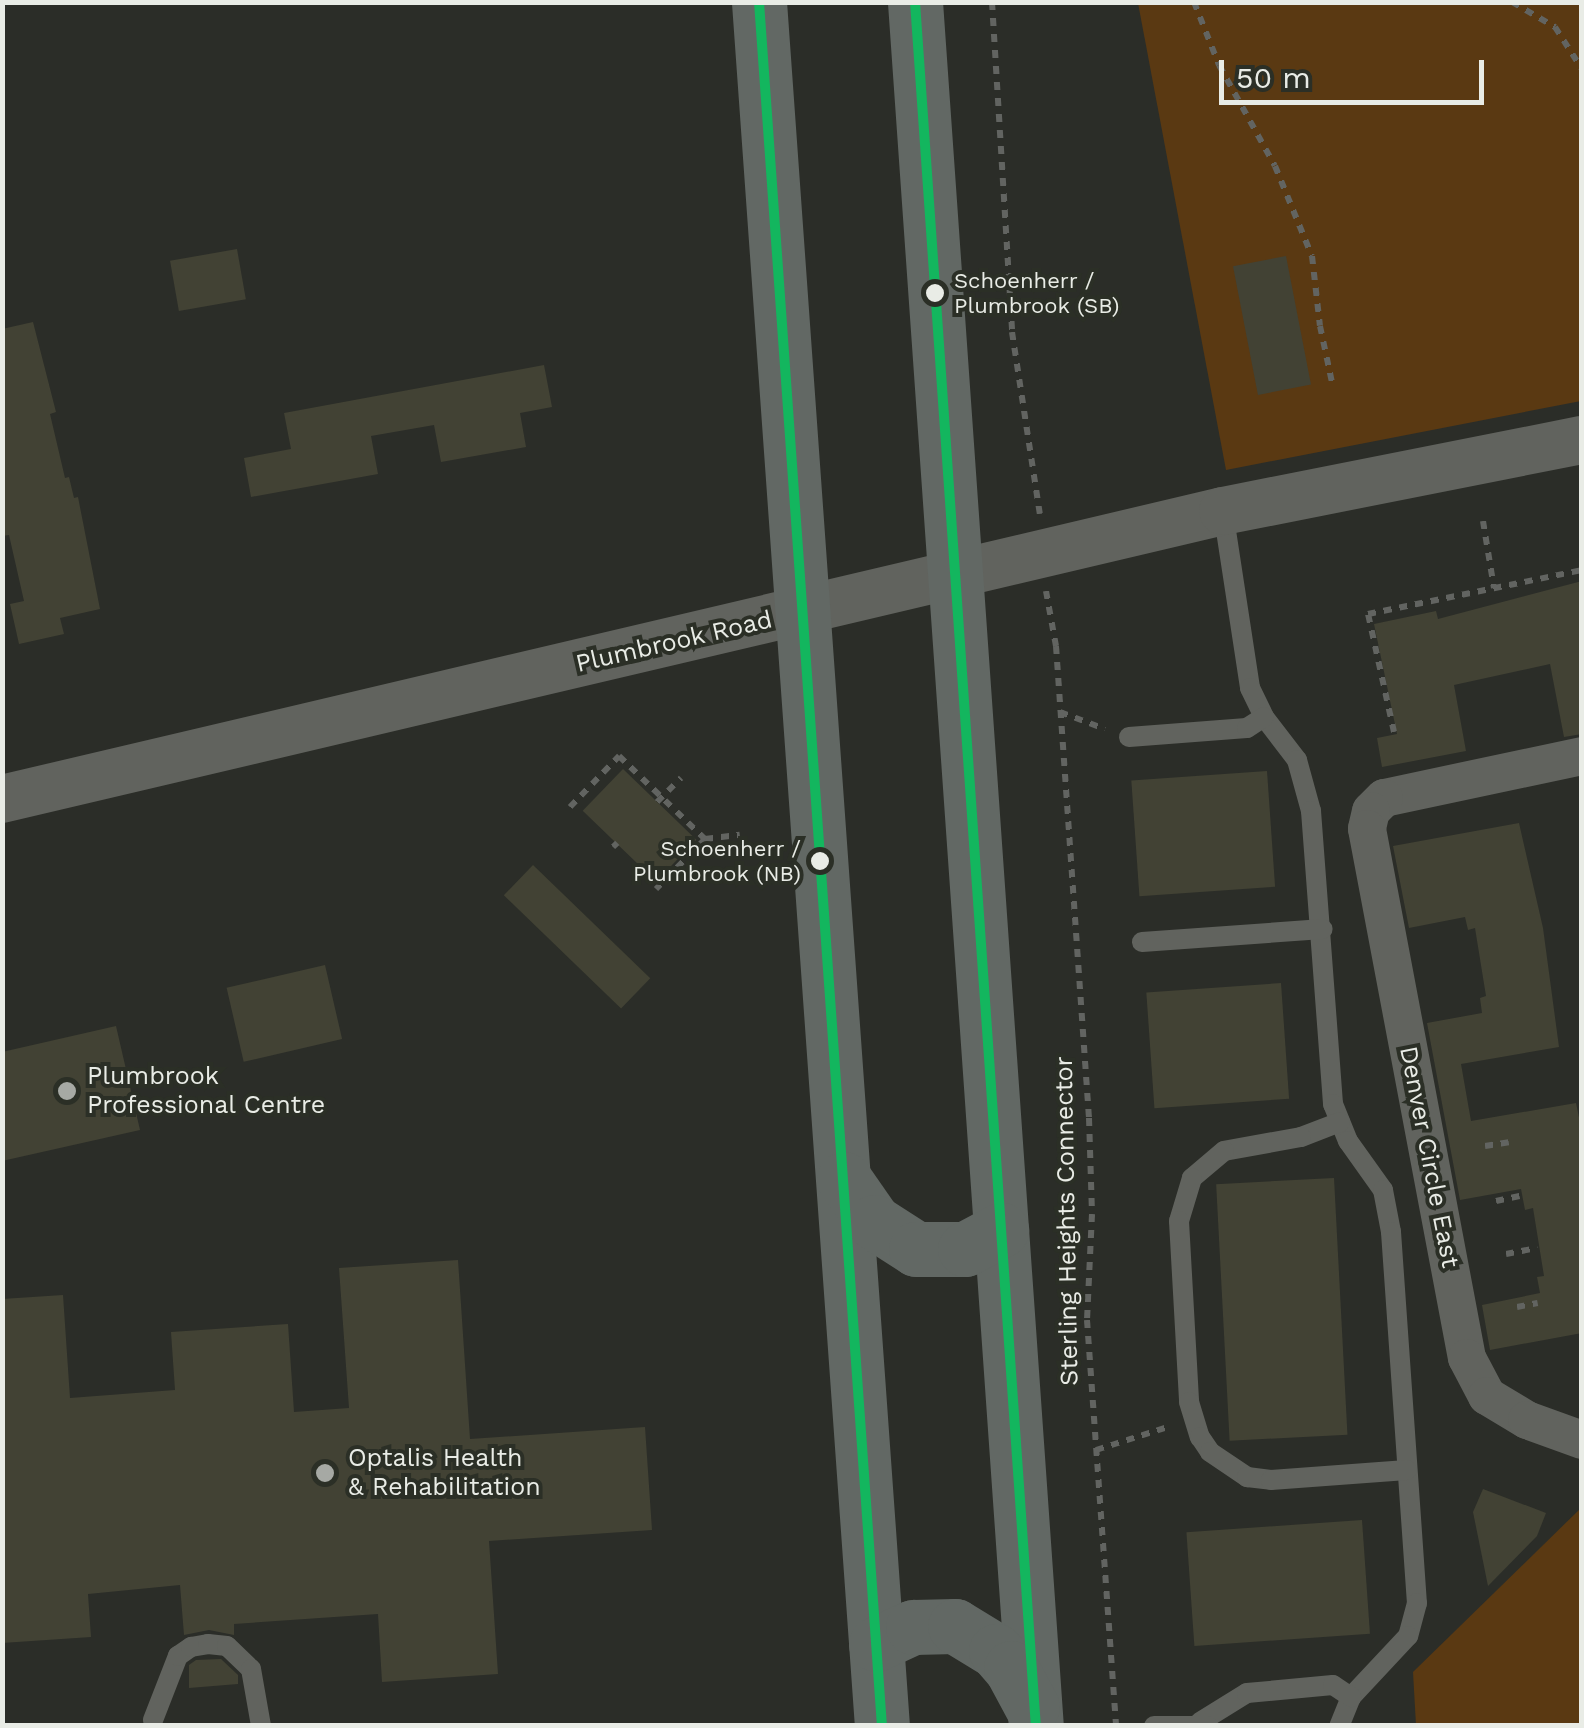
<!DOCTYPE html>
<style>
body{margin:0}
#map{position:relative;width:1584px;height:1728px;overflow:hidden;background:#2b2d28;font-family:"Work Sans",sans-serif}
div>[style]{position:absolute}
.green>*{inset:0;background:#5a3912}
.building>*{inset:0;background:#424234;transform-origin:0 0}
.path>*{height:6px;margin-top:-3px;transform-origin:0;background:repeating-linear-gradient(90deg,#626461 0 8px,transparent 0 16px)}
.service>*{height:20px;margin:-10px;padding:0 10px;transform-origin:10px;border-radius:10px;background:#61635e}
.minor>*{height:38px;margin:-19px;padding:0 19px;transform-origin:19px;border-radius:19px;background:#61635e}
.tertiary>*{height:48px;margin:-24px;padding:0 24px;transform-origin:24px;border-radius:24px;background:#61635e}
.secondary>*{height:55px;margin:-27.5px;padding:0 27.5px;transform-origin:27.5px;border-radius:27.5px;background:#626864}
.bus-1>*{height:10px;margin:-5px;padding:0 5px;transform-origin:5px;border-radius:5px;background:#13b65e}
.dots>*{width:28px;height:28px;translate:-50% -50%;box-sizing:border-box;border:5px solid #2b2f26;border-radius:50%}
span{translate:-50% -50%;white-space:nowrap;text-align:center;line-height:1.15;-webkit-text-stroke:8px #2b2f26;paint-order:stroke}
.bus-label{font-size:22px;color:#e9ece6}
.left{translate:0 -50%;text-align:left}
.right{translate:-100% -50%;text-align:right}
.street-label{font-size:25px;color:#e9ece6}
.poi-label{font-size:25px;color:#e9ece6}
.frame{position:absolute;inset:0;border:5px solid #e9ece6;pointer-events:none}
.scale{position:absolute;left:1219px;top:60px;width:265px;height:45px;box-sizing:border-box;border:5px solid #e9ece6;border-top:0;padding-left:12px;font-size:30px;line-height:35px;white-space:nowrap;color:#e9ece6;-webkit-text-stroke:8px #2b2f26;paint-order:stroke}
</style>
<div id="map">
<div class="green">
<div style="clip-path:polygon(1138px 3px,1581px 3px,1581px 401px,1226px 470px)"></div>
<div style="clip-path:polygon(1581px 1508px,1581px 1725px,1416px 1725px,1413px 1672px)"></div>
</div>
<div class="building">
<div style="left:237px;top:249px;width:51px;height:68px;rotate:80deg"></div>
<div style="left:1286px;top:256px;width:131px;height:54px;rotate:79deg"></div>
<div style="clip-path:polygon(33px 322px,56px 412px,50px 414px,65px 478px,69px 477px,74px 498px,78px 497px,100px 609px,60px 618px,64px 634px,19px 644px,10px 604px,24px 601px,9px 535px,2px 536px,2px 329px)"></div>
<div style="clip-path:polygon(544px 365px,552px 407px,520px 413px,526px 447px,441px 462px,434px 425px,371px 436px,378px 474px,251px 497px,244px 458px,291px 449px,284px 413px)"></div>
<div style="clip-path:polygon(1582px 581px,1582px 734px,1564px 737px,1550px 664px,1454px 685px,1466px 751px,1382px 767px,1377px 738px,1397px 734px,1374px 624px,1436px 611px,1438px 619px)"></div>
<div style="left:623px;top:769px;width:102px;height:58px;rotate:44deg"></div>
<div style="left:1267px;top:771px;width:116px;height:136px;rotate:86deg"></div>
<div style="clip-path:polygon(1519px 823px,1543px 928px,1559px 1047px,1461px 1064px,1471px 1121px,1576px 1103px,1582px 1132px,1582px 1333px,1490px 1350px,1482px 1305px,1540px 1293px,1537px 1277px,1544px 1276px,1533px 1208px,1525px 1210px,1521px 1189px,1460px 1200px,1427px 1023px,1482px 1013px,1480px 998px,1486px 996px,1475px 928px,1468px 930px,1465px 917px,1409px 928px,1393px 846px)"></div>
<div style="left:533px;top:865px;width:163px;height:42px;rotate:44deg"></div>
<div style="left:325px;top:965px;width:76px;height:101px;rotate:77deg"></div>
<div style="left:1281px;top:983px;width:116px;height:135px;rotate:86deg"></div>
<div style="clip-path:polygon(116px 1026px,140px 1130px,2px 1161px,2px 1052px)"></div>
<div style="left:1334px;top:1178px;width:257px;height:118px;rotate:87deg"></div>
<div style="clip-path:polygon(458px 1260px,470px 1439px,645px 1427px,652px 1530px,489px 1541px,498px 1674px,382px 1682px,378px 1614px,234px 1624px,234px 1635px,209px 1630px,184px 1635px,180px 1585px,88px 1594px,91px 1637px,2px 1643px,2px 1299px,63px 1295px,70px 1398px,175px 1390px,171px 1332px,288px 1324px,294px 1412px,349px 1408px,339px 1268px)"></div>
<div style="clip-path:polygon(1483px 1489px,1546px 1513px,1537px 1536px,1488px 1586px,1473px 1512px)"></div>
<div style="left:1362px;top:1520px;width:114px;height:176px;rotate:86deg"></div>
<div style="clip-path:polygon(221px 1659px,238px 1675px,238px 1684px,189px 1688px,189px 1665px,196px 1660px)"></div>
</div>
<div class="path">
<div style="left:992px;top:2px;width:331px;rotate:86.5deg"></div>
<div style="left:1012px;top:332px;width:184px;rotate:81.3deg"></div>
<div style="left:1194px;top:2px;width:68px;rotate:68.4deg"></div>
<div style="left:1219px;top:65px;width:115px;rotate:61deg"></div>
<div style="left:1275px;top:166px;width:97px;rotate:67.7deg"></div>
<div style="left:1312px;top:256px;width:70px;rotate:83.5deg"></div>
<div style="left:1320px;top:326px;width:62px;rotate:78deg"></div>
<div style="left:1512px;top:2px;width:50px;rotate:30.2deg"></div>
<div style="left:1555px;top:27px;width:50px;rotate:57.3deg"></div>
<div style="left:1483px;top:521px;width:68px;rotate:80.7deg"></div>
<div style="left:1046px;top:591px;width:56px;rotate:79.7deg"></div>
<div style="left:1056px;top:646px;width:473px;rotate:86deg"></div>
<div style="left:1089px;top:1118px;width:96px;rotate:88.2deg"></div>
<div style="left:1092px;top:1214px;width:106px;rotate:92.7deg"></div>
<div style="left:1087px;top:1320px;width:407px;rotate:85.9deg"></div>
<div style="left:1060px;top:712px;width:48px;rotate:20.7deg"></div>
<div style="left:1394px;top:732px;width:121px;rotate:-102.4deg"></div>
<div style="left:1368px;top:614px;width:218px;rotate:-11.6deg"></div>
<div style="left:657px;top:802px;width:34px;rotate:-45deg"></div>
<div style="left:570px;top:807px;width:71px;rotate:-46.1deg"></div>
<div style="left:619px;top:756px;width:120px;rotate:44deg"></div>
<div style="left:705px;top:839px;width:70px;rotate:134.4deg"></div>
<div style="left:705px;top:839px;width:35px;rotate:-7deg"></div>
<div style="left:613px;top:847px;width:6px;rotate:-45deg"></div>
<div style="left:1485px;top:1146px;width:24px;rotate:-9deg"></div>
<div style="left:1496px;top:1201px;width:24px;rotate:-12deg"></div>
<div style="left:1506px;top:1254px;width:32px;rotate:-11deg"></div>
<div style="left:1517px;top:1307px;width:21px;rotate:-11deg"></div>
<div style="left:1096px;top:1450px;width:79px;rotate:-17.7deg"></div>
</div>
<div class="service">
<div style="left:1223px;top:511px;width:179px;rotate:81.3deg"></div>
<div style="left:1250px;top:688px;width:32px;rotate:64deg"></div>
<div style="left:1264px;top:717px;width:54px;rotate:52.5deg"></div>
<div style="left:1297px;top:760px;width:53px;rotate:74.6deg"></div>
<div style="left:1311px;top:811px;width:294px;rotate:85.7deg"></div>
<div style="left:1333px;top:1104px;width:40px;rotate:68deg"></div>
<div style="left:1348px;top:1141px;width:60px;rotate:54.5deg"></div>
<div style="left:1383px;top:1190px;width:43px;rotate:79.2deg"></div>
<div style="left:1391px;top:1232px;width:372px;rotate:86deg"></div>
<div style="left:1417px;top:1603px;width:34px;rotate:105deg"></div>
<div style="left:1408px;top:1636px;width:83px;rotate:133.1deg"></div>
<div style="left:1351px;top:1697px;width:31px;rotate:112deg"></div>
<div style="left:1129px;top:737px;width:118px;rotate:-4.4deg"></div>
<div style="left:1247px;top:728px;width:20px;rotate:-33deg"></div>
<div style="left:1142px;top:942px;width:181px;rotate:-4.1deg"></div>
<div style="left:1340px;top:1122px;width:42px;rotate:159deg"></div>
<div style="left:1301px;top:1137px;width:78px;rotate:169.7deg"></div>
<div style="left:1224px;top:1151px;width:42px;rotate:139.8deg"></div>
<div style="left:1192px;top:1178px;width:45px;rotate:106.8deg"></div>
<div style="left:1179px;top:1221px;width:181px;rotate:86.8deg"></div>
<div style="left:1189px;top:1402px;width:37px;rotate:73deg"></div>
<div style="left:1200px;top:1437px;width:18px;rotate:56deg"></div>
<div style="left:1210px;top:1452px;width:45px;rotate:34deg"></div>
<div style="left:1247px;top:1477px;width:24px;rotate:7deg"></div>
<div style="left:1271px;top:1480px;width:136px;rotate:-4.2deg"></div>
<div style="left:153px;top:1720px;width:69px;rotate:-68.7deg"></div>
<div style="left:178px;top:1656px;width:16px;rotate:-35deg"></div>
<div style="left:191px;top:1647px;width:17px;rotate:-10deg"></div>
<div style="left:208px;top:1644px;width:19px;rotate:6deg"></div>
<div style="left:227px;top:1646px;width:33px;rotate:44deg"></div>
<div style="left:251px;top:1669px;width:58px;rotate:80deg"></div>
<div style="left:1200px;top:1722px;width:55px;rotate:-31.7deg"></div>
<div style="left:1247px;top:1693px;width:86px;rotate:-5.3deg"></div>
<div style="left:1333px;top:1685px;width:22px;rotate:34deg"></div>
<div style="left:1154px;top:1726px;width:54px"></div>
</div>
<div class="minor">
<div style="left:1582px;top:756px;width:202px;rotate:168deg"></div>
<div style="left:1384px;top:798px;width:18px;rotate:135deg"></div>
<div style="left:1371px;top:811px;width:18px;rotate:103deg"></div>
<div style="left:1367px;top:829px;width:538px;rotate:79.3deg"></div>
<div style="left:1467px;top:1358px;width:43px;rotate:62.2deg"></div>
<div style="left:1487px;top:1396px;width:47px;rotate:31deg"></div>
<div style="left:1527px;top:1420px;width:59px;rotate:20deg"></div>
</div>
<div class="tertiary">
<div style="left:2px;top:799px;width:1255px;rotate:-13.27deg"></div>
<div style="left:1223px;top:511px;width:366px;rotate:-11.2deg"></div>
</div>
<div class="secondary">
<div style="left:759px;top:2px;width:1728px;rotate:85.92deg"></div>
<div style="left:915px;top:2px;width:1728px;rotate:85.99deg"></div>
<div style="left:844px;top:1179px;width:52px;rotate:55.1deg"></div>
<div style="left:874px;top:1222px;width:50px;rotate:32.7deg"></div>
<div style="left:916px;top:1249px;width:49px"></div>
<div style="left:965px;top:1249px;width:41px;rotate:-27.8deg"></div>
<div style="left:876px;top:1644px;width:41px;rotate:-24.7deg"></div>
<div style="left:913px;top:1627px;width:42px;rotate:-1.4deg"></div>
<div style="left:955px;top:1626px;width:48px;rotate:31.4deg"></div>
<div style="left:996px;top:1651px;width:23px;rotate:49deg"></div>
<div style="left:1011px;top:1668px;width:44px;rotate:61.7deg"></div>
</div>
<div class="bus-1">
<div style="left:759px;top:2px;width:1728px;rotate:85.92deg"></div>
<div style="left:915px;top:2px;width:1728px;rotate:85.99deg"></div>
</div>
<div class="dots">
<div style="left:935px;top:293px;background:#e9ece6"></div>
<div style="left:820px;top:861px;background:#e9ece6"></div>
<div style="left:67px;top:1091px;background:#a6a9a4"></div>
<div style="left:325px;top:1473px;background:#a6a9a4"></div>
</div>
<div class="bus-label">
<span class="left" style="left:954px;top:293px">Schoenherr /<br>Plumbrook (SB)</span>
<span class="right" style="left:801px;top:861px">Schoenherr /<br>Plumbrook (NB)</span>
</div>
<div class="street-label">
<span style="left:674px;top:642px;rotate:-13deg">Plumbrook Road</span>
<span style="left:1429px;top:1157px;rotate:79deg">Denver Circle East</span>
<span style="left:1067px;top:1221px;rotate:-91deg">Sterling Heights Connector</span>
</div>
<div class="poi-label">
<span class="left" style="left:87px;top:1091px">Plumbrook<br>Professional Centre</span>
<span class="left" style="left:348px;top:1473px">Optalis Health<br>&amp; Rehabilitation</span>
</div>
<div class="frame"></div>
<div class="scale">50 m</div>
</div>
